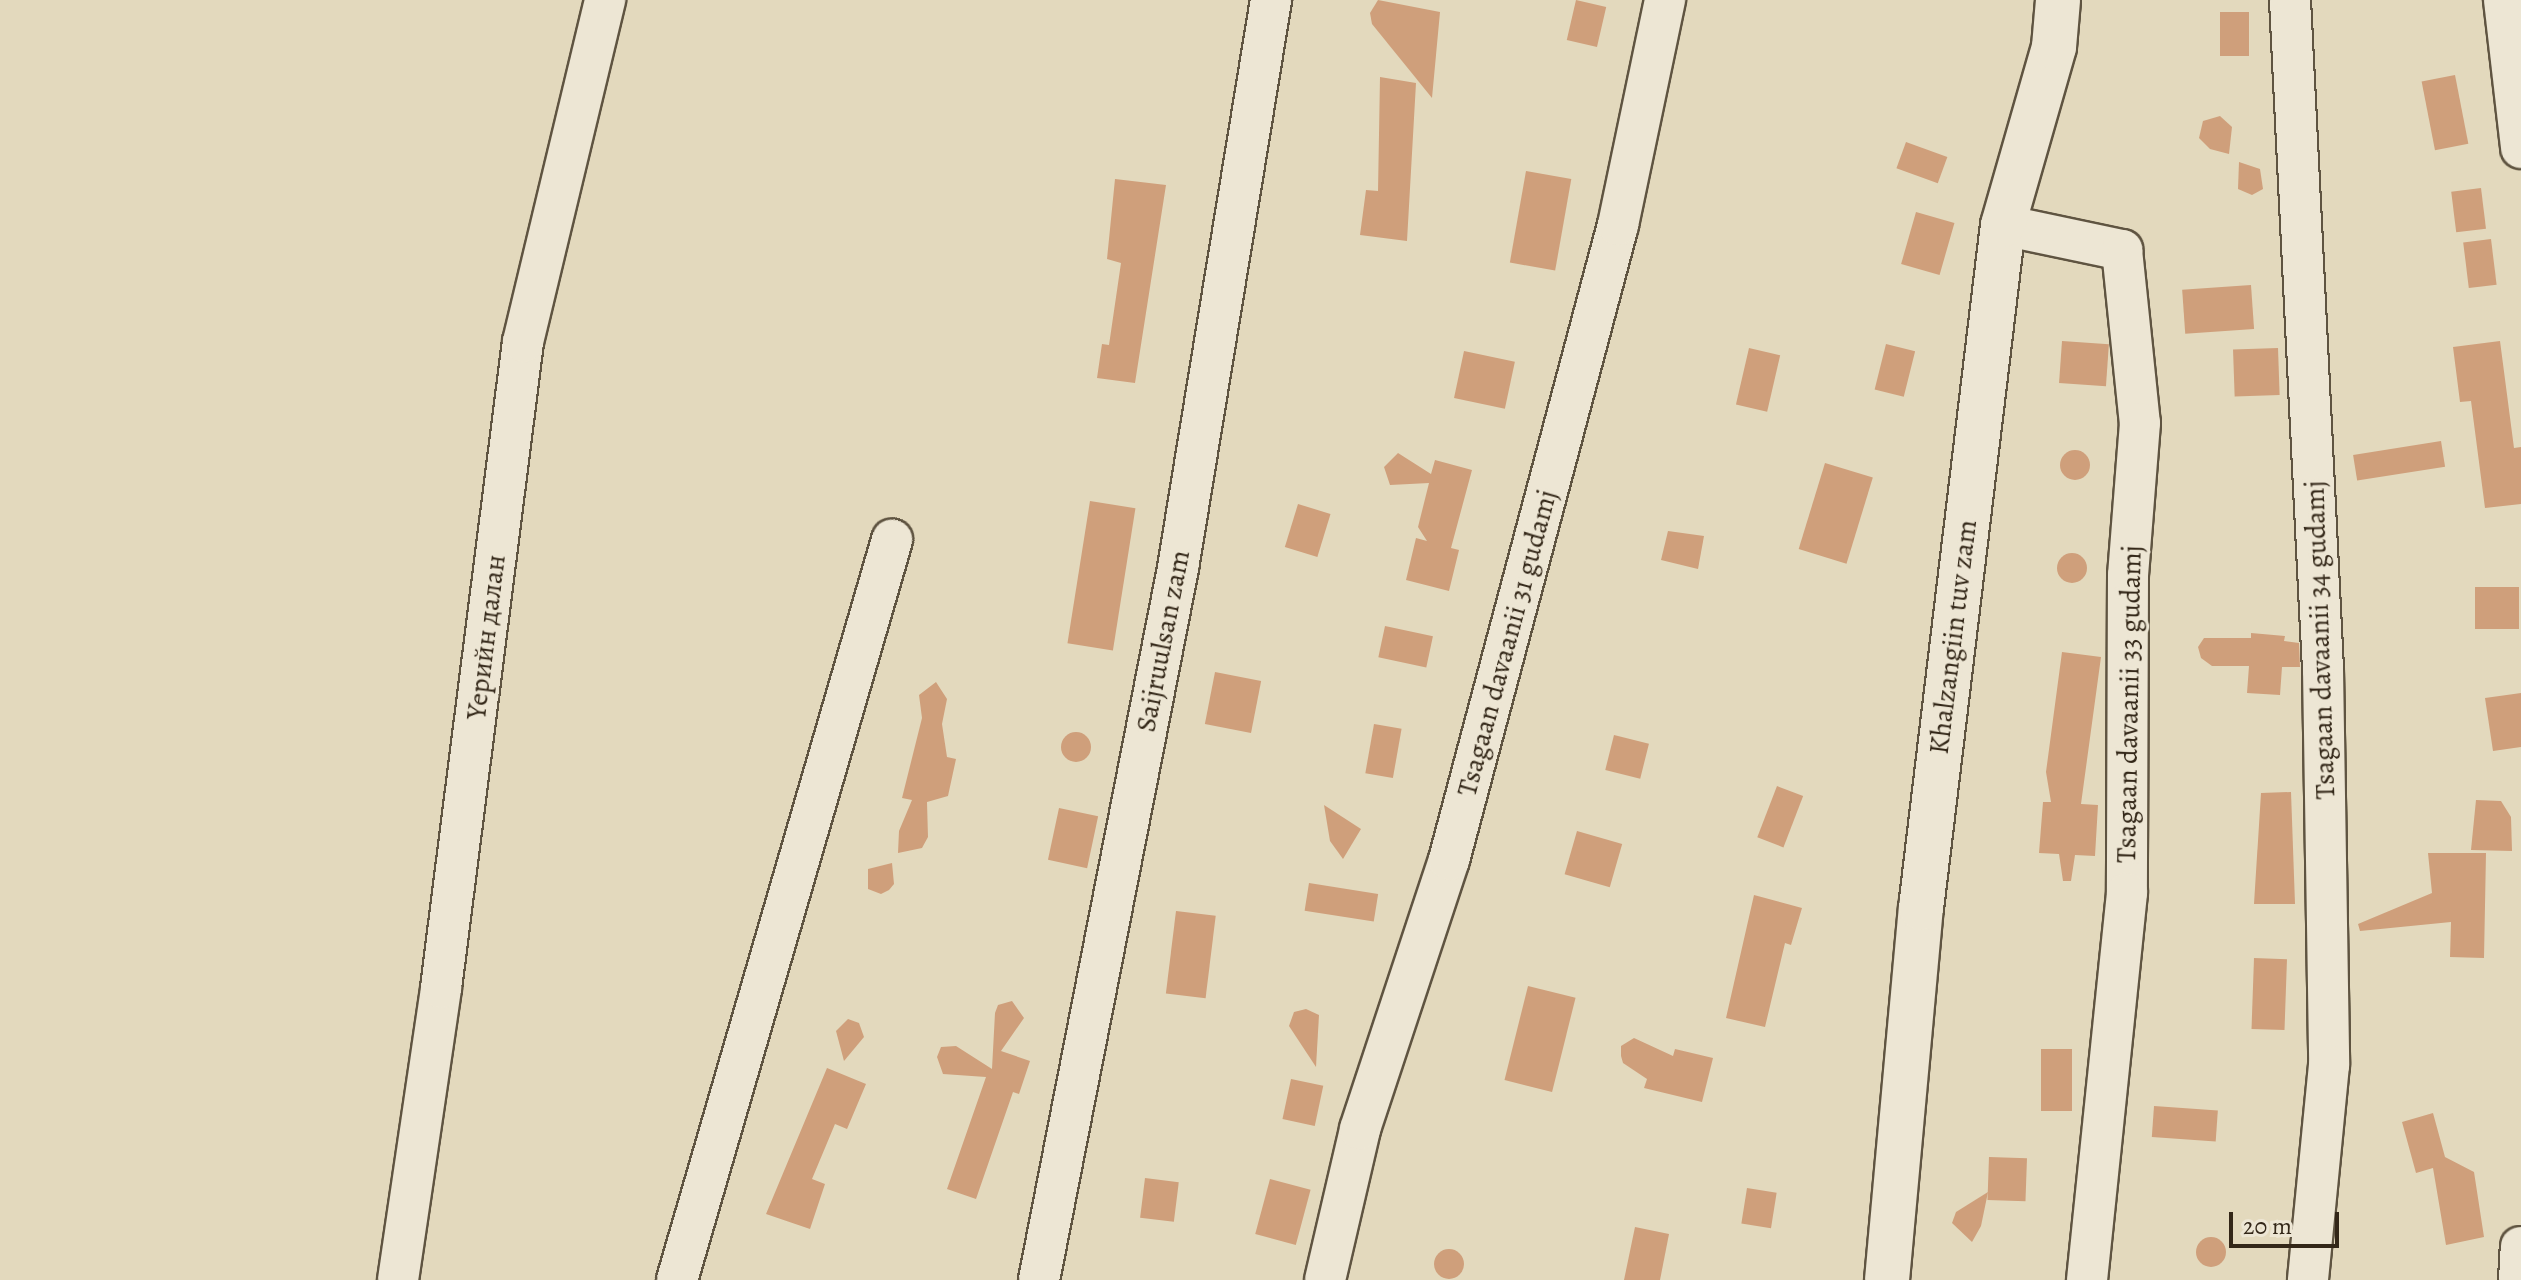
<!DOCTYPE html>
<meta charset="utf-8">
<style>
body{margin:0}
#map{position:relative;width:2521px;height:1280px;overflow:hidden;background:#e3d9bd;font-family:Alegreya,serif}
div>[style]{position:absolute}
.building>*{inset:0;background:#cf9f7b;transform-origin:0 0}
.round{border-radius:50%}
.roads{filter:drop-shadow(2px 0 #5f5441) drop-shadow(-2px 0 #5f5441) drop-shadow(0 2px #5f5441) drop-shadow(0 -2px #5f5441)}
.minor>*{height:40px;margin:-20px;padding:0 20px;transform-origin:20px;border-radius:20px;background:#ede6d4}
.tertiary>*{height:44px;margin:-22px;padding:0 22px;transform-origin:22px;border-radius:22px;background:#ede6d4}
span{translate:-50% -50%;white-space:nowrap;text-align:center;line-height:1.15;-webkit-text-stroke:6px #ede6d4;paint-order:stroke}
.street-label{font-size:28px;color:#332718}
.scale{position:absolute;left:2229px;top:1212px;width:110px;height:36px;box-sizing:border-box;border:4px solid #332718;border-top:0;padding-left:10px;font-size:24px;line-height:28px;white-space:nowrap;color:#332718;-webkit-text-stroke:6px #ede6d4;paint-order:stroke}
</style>
<div id="map">
<div class="building">
<div style="clip-path:polygon(1378px 0,1440px 12px,1432px 98px,1372px 24px,1370px 13px)"></div>
<div style="left:1576px;top:0;width:31px;height:41px;rotate:13deg"></div>
<div style="left:2249px;top:12px;width:44px;height:29px;rotate:90deg"></div>
<div style="left:2455px;top:75px;width:70px;height:34px;rotate:79deg"></div>
<div style="clip-path:polygon(1380px 77px,1416px 83px,1407px 241px,1360px 235px,1366px 190px,1378px 191px)"></div>
<div style="clip-path:polygon(2220px 116px,2232px 127px,2229px 154px,2210px 149px,2199px 138px,2203px 121px)"></div>
<div style="left:1906px;top:142px;width:44px;height:28px;rotate:20deg"></div>
<div style="clip-path:polygon(2239px 162px,2260px 169px,2263px 189px,2252px 195px,2238px 189px)"></div>
<div style="left:1526px;top:171px;width:46px;height:93px;rotate:10deg"></div>
<div style="clip-path:polygon(1115px 179px,1166px 185px,1135px 383px,1097px 378px,1102px 344px,1109px 345px,1121px 263px,1107px 259px)"></div>
<div style="left:2481px;top:188px;width:41px;height:30px;rotate:83deg"></div>
<div style="left:1916px;top:212px;width:40px;height:54px;rotate:16deg"></div>
<div style="left:2491px;top:239px;width:46px;height:28px;rotate:83deg"></div>
<div style="left:2251px;top:285px;width:44px;height:69px;rotate:86deg"></div>
<div style="left:2062px;top:341px;width:47px;height:42px;rotate:4deg"></div>
<div style="clip-path:polygon(2500px 341px,2514px 448px,2521px 447px,2521px 504px,2485px 508px,2471px 401px,2460px 402px,2453px 347px)"></div>
<div style="left:1886px;top:344px;width:30px;height:47px;rotate:14deg"></div>
<div style="left:1749px;top:348px;width:32px;height:58px;rotate:13deg"></div>
<div style="left:2278px;top:348px;width:47px;height:45px;rotate:88deg"></div>
<div style="left:1464px;top:351px;width:52px;height:48px;rotate:12deg"></div>
<div style="left:2441px;top:441px;width:26px;height:89px;rotate:81deg"></div>
<div class="round" style="left:2060px;top:450px;width:30px;height:30px"></div>
<div style="clip-path:polygon(1398px 453px,1431px 474px,1435px 460px,1472px 470px,1451px 548px,1459px 550px,1449px 591px,1406px 580px,1416px 538px,1427px 541px,1418px 527px,1429px 483px,1390px 485px,1384px 467px)"></div>
<div style="left:1825px;top:463px;width:50px;height:90px;rotate:17deg"></div>
<div style="left:1090px;top:501px;width:46px;height:144px;rotate:9deg"></div>
<div style="left:1298px;top:504px;width:34px;height:45px;rotate:17deg"></div>
<div style="clip-path:polygon(1668px 531px,1704px 536px,1698px 569px,1661px 560px)"></div>
<div class="round" style="left:2057px;top:553px;width:30px;height:30px"></div>
<div style="left:2475px;top:587px;width:44px;height:42px"></div>
<div style="left:1385px;top:626px;width:49px;height:32px;rotate:12deg"></div>
<div style="clip-path:polygon(2251px 633px,2285px 636px,2284px 641px,2299px 643px,2300px 667px,2282px 667px,2280px 695px,2247px 693px,2249px 666px,2212px 666px,2201px 658px,2198px 647px,2204px 638px,2251px 638px)"></div>
<div style="clip-path:polygon(2062px 652px,2101px 657px,2081px 804px,2098px 805px,2095px 856px,2075px 855px,2071px 881px,2063px 881px,2059px 854px,2039px 853px,2043px 802px,2051px 802px,2046px 772px)"></div>
<div style="left:1215px;top:672px;width:47px;height:53px;rotate:11deg"></div>
<div style="clip-path:polygon(936px 682px,947px 699px,942px 724px,947px 757px,956px 759px,948px 796px,927px 802px,928px 837px,922px 848px,898px 853px,899px 831px,912px 800px,902px 798px,922px 718px,919px 695px)"></div>
<div style="clip-path:polygon(2521px 693px,2521px 747px,2493px 751px,2485px 698px)"></div>
<div style="left:1374px;top:724px;width:28px;height:50px;rotate:10deg"></div>
<div class="round" style="left:1061px;top:732px;width:30px;height:30px"></div>
<div style="left:1614px;top:735px;width:36px;height:36px;rotate:14deg"></div>
<div style="left:1777px;top:786px;width:28px;height:55px;rotate:21deg"></div>
<div style="clip-path:polygon(2291px 792px,2295px 904px,2254px 904px,2261px 793px)"></div>
<div style="clip-path:polygon(2476px 800px,2501px 801px,2511px 817px,2512px 851px,2471px 850px)"></div>
<div style="clip-path:polygon(1324px 805px,1361px 829px,1343px 859px,1330px 841px)"></div>
<div style="left:1059px;top:808px;width:40px;height:53px;rotate:12deg"></div>
<div style="left:1577px;top:831px;width:47px;height:45px;rotate:16deg"></div>
<div style="clip-path:polygon(2428px 853px,2486px 853px,2484px 958px,2450px 957px,2451px 922px,2360px 931px,2358px 924px,2432px 893px)"></div>
<div style="clip-path:polygon(892px 863px,894px 884px,889px 890px,881px 894px,868px 889px,868px 869px)"></div>
<div style="left:1309px;top:883px;width:70px;height:28px;rotate:9deg"></div>
<div style="clip-path:polygon(1754px 895px,1802px 908px,1791px 945px,1785px 943px,1765px 1027px,1726px 1018px)"></div>
<div style="left:1176px;top:911px;width:40px;height:83px;rotate:7deg"></div>
<div style="left:2254px;top:958px;width:33px;height:71px;rotate:2deg"></div>
<div style="left:1528px;top:986px;width:49px;height:97px;rotate:14deg"></div>
<div style="clip-path:polygon(1012px 1001px,1024px 1018px,1001px 1051px,1030px 1061px,1019px 1094px,1013px 1092px,976px 1199px,947px 1189px,986px 1077px,943px 1074px,937px 1057px,941px 1047px,956px 1046px,992px 1069px,995px 1013px,998px 1005px)"></div>
<div style="clip-path:polygon(1306px 1009px,1319px 1015px,1316px 1067px,1289px 1026px,1294px 1012px)"></div>
<div style="clip-path:polygon(848px 1019px,859px 1023px,864px 1037px,844px 1061px,836px 1031px)"></div>
<div style="clip-path:polygon(1634px 1038px,1673px 1056px,1675px 1049px,1713px 1058px,1702px 1102px,1644px 1088px,1647px 1079px,1623px 1063px,1621px 1056px,1621px 1046px)"></div>
<div style="left:2041px;top:1049px;width:31px;height:62px"></div>
<div style="clip-path:polygon(827px 1068px,866px 1084px,847px 1129px,835px 1124px,812px 1179px,825px 1184px,810px 1229px,766px 1214px)"></div>
<div style="left:1291px;top:1079px;width:33px;height:41px;rotate:12deg"></div>
<div style="left:2154px;top:1106px;width:64px;height:31px;rotate:4deg"></div>
<div style="clip-path:polygon(2433px 1113px,2445px 1157px,2474px 1172px,2484px 1237px,2446px 1245px,2433px 1168px,2416px 1173px,2402px 1122px)"></div>
<div style="left:1989px;top:1157px;width:38px;height:43px;rotate:2deg"></div>
<div style="left:1145px;top:1178px;width:34px;height:40px;rotate:7deg"></div>
<div style="left:1270px;top:1179px;width:42px;height:57px;rotate:15deg"></div>
<div style="left:1747px;top:1188px;width:30px;height:36px;rotate:9deg"></div>
<div style="clip-path:polygon(1988px 1192px,1981px 1226px,1972px 1242px,1952px 1223px,1956px 1212px)"></div>
<div style="clip-path:polygon(1635px 1227px,1669px 1234px,1660px 1280px,1624px 1280px)"></div>
<div class="round" style="left:2196px;top:1237px;width:30px;height:30px"></div>
<div class="round" style="left:1434px;top:1249px;width:30px;height:30px"></div>
</div>
<div class="roads">
<div class="minor">
<div style="left:2290px;top:0;width:670px;rotate:87.18deg"></div>
<div style="left:2323px;top:669px;width:396px;rotate:89.1deg"></div>
<div style="left:2329px;top:1065px;width:216px;rotate:95.6deg"></div>
<div style="left:2504px;top:0;width:149px;rotate:83.4deg"></div>
<div style="left:2003px;top:225px;width:122px;rotate:11.9deg"></div>
<div style="left:2122px;top:250px;width:174px;rotate:84.1deg"></div>
<div style="left:2140px;top:423px;width:152px;rotate:94.5deg"></div>
<div style="left:2128px;top:575px;width:318px;rotate:90.2deg"></div>
<div style="left:2127px;top:893px;width:389px;rotate:95.9deg"></div>
<div style="left:398px;top:1280px;width:295px;rotate:-81.6deg"></div>
<div style="left:441px;top:988px;width:651px;rotate:-82.77deg"></div>
<div style="left:523px;top:342px;width:352px;rotate:-76.5deg"></div>
<div style="left:677px;top:1280px;width:771px;rotate:-73.8deg"></div>
<div style="left:1039px;top:1280px;width:725px;rotate:-78.95deg"></div>
<div style="left:1178px;top:568px;width:576px;rotate:-80.7deg"></div>
<div style="left:1325px;top:1280px;width:155px;rotate:-76.9deg"></div>
<div style="left:1360px;top:1129px;width:283px;rotate:-71.7deg"></div>
<div style="left:1449px;top:860px;width:657px;rotate:-75.1deg"></div>
<div style="left:1618px;top:225px;width:230px;rotate:-78.2deg"></div>
<div style="left:2519px;top:1280px;width:33px;rotate:-87deg"></div>
</div>
<div class="tertiary">
<div style="left:1887px;top:1280px;width:374px;rotate:-84.8deg"></div>
<div style="left:1921px;top:908px;width:688px;rotate:-83.15deg"></div>
<div style="left:2003px;top:225px;width:185px;rotate:-74deg"></div>
<div style="left:2054px;top:47px;width:47px;rotate:-85.1deg"></div>
</div>
</div>
<div class="street-label">
<span style="left:486px;top:637px;rotate:-83deg">Үерийн далан</span>
<span style="left:1953px;top:637px;rotate:-83deg">Khalzangiin tuv zam</span>
<span style="left:2320px;top:640px;rotate:-92deg">Tsagaan davaanii 34 gudamj</span>
<span style="left:1163px;top:641px;rotate:-79deg">Saijruulsan zam</span>
<span style="left:1507px;top:643px;rotate:-75deg">Tsagaan davaanii 31 gudamj</span>
<span style="left:2129px;top:704px;rotate:-89deg">Tsagaan davaanii 33 gudamj</span>
</div>
<div class="scale">20 m</div>
</div>
